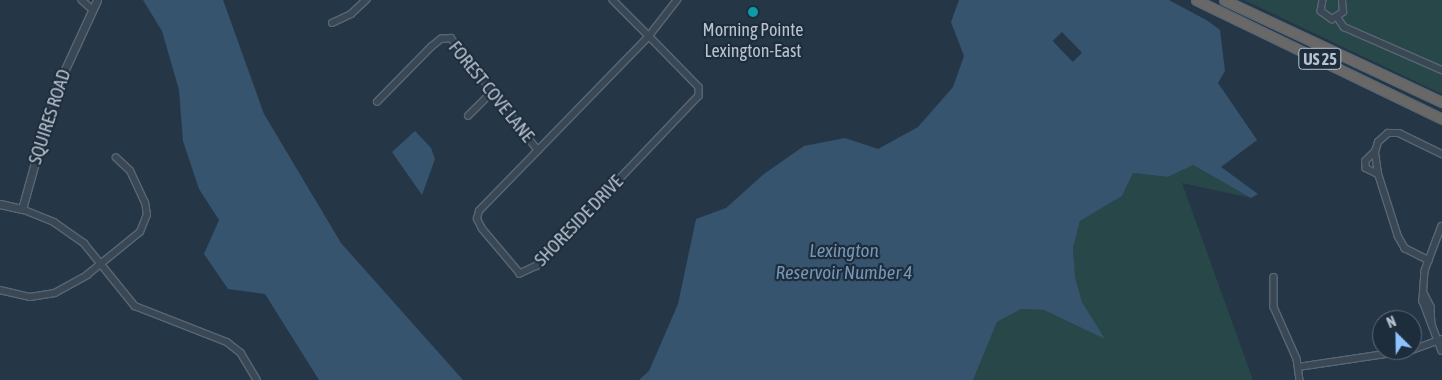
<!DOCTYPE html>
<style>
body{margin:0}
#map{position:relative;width:1442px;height:380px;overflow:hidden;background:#253747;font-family:"Asap Condensed",sans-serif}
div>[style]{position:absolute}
.green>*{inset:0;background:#274748}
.water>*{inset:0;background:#37546f}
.pier>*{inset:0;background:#253747;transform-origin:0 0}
.roads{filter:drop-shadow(1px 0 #596673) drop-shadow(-1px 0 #596673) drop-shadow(0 1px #596673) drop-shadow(0 -1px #596673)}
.minor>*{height:5.5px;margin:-2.75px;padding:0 2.75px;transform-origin:2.75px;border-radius:2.75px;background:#3a4856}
.tertiary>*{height:7px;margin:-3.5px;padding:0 3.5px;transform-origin:3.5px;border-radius:3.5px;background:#3a4856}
.trunk>*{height:9px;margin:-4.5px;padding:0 4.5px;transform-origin:4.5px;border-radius:4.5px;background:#6a6866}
.dots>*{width:14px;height:14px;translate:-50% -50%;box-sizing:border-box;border:2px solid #1e2d3c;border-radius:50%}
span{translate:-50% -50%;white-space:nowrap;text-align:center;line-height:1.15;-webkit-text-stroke:4.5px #1e2d3c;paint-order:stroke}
.shield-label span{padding:1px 4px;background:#1e2d3c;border:1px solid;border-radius:4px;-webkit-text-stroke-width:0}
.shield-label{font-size:16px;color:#b8c3cf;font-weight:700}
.poi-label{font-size:18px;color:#b8c3cf}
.street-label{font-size:18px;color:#b8c3cf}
.water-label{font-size:19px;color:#7596b5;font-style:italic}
.north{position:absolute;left:1372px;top:310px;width:50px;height:50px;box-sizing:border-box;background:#1e2d3c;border:1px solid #5c6977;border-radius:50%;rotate:337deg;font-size:14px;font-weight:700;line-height:20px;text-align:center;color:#b8c3cf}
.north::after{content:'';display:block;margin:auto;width:18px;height:22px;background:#8dc3ff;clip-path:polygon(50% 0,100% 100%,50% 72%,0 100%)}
</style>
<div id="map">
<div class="green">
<div style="clip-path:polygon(1244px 0,1442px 0,1442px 94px)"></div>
<div style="clip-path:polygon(1193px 165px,1251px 198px,1182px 183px,1253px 380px,973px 380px,997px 322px,1021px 309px,1044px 310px,1104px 338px,1082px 302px,1074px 278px,1073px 248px,1080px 221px,1122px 196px,1133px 173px,1168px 177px)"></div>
</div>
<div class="water">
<div style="clip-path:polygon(143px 0,223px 0,264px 114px,341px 243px,463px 380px,319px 380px,265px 294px,228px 289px,204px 254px,219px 220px,199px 189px,183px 141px,179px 90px,162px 31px)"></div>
<div style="clip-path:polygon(959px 0,1169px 0,1208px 21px,1220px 30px,1225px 71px,1218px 83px,1257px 140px,1221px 167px,1258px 194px,1251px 198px,1193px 165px,1168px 177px,1133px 173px,1122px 196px,1080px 221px,1073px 248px,1075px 278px,1082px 302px,1105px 339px,1044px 310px,1021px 309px,997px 322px,973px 380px,639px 380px,649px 371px,678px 304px,696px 219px,726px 208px,764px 174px,804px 146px,845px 138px,878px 149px,918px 127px,953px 87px,964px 56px,951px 22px)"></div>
<div style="clip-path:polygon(415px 131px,431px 148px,435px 159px,422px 195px,392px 152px)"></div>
</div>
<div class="pier">
<div style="left:1062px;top:32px;width:29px;height:13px;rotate:46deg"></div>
</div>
<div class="roads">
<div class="minor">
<div style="left:82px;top:0;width:13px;rotate:42deg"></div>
<div style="left:613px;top:0;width:51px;rotate:45deg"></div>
<div style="left:649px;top:36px;width:71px;rotate:45.6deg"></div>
<div style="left:699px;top:87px;width:9px;rotate:90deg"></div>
<div style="left:699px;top:96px;width:235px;rotate:133.6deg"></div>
<div style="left:537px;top:266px;width:19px;rotate:155deg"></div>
<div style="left:520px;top:274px;width:59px;rotate:-130.2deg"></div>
<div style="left:482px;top:229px;width:11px;rotate:-117deg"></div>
<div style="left:477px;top:219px;width:8px;rotate:-76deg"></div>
<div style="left:479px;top:211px;width:244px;rotate:-45.8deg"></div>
<div style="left:649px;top:36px;width:46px;rotate:-52.1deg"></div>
<div style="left:1323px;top:0;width:11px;rotate:100deg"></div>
<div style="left:1321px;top:11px;width:14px;rotate:36deg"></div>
<div style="left:1332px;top:19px;width:13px;rotate:-32deg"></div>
<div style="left:1343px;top:12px;width:12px;rotate:-95deg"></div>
<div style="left:1338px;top:18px;width:11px;rotate:56deg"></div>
<div style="left:1344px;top:27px;width:107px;rotate:23.7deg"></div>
<div style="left:332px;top:23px;width:21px;rotate:-25deg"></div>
<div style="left:351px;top:14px;width:21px;rotate:-43deg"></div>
<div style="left:377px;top:102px;width:77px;rotate:-45.5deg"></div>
<div style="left:431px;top:47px;width:13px;rotate:-39deg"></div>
<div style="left:441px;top:39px;width:10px;rotate:-6deg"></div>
<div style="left:451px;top:38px;width:142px;rotate:52.2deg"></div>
<div style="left:468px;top:116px;width:34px;rotate:-45deg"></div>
<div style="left:1375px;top:152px;width:13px;rotate:135deg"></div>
<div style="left:1366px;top:161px;width:7px;rotate:90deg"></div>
<div style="left:1366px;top:168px;width:13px;rotate:27deg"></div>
<div style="left:22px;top:209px;width:35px;rotate:22deg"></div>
<div style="left:54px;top:222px;width:37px;rotate:35deg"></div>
<div style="left:84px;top:243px;width:81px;rotate:51deg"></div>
<div style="left:135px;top:306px;width:99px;rotate:21.4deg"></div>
<div style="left:227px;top:342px;width:18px;rotate:38deg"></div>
<div style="left:241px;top:353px;width:31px;rotate:59deg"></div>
<div style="left:1442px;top:226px;width:48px;rotate:110.7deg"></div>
<div style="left:1425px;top:271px;width:30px;rotate:94deg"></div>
<div style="left:1423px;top:301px;width:53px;rotate:69.2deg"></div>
<div style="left:1429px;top:261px;width:27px;rotate:-153deg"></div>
<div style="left:1405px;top:249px;width:14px;rotate:-120deg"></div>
<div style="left:1398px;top:237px;width:66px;rotate:-107.6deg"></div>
<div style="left:1378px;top:174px;width:22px;rotate:-98deg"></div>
<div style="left:1375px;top:152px;width:10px;rotate:-73deg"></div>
<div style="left:1378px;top:142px;width:13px;rotate:-42deg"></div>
<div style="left:1388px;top:133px;width:11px"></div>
<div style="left:1399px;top:133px;width:48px;rotate:26deg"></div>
<div style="left:1274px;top:277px;width:30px;rotate:90deg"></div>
<div style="left:1274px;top:307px;width:57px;rotate:66.1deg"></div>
<div style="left:1297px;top:359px;width:21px;rotate:82deg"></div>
<div style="left:0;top:290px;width:31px;rotate:13deg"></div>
<div style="left:30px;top:297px;width:25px;rotate:-9deg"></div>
<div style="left:55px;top:293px;width:37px;rotate:-29deg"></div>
<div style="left:87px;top:275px;width:68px;rotate:-39.1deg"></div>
<div style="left:140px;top:232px;width:18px;rotate:-68deg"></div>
<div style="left:147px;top:215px;width:12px;rotate:-99deg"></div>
<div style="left:145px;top:203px;width:35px;rotate:-115deg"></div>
<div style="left:130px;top:171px;width:19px;rotate:-137deg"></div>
<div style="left:1424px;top:293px;width:16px;rotate:63deg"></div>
<div style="left:1431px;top:307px;width:17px;rotate:87deg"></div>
<div style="left:1412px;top:350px;width:32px;rotate:-20deg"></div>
<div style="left:1298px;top:367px;width:115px;rotate:-8.5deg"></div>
</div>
<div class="tertiary">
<div style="left:0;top:204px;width:23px;rotate:13deg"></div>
<div style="left:22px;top:209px;width:123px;rotate:-74.4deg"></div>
<div style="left:55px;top:91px;width:100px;rotate:-65.2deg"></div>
</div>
<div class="trunk">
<div style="left:1196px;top:0;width:273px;rotate:25.8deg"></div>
<div style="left:1224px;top:0;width:241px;rotate:25.1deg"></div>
</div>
</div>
<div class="dots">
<div style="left:753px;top:12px;background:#0f9aa8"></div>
</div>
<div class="shield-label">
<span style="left:1320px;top:59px">US 25</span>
</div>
<div class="poi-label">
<span style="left:753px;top:41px">Morning Pointe<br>Lexington-East</span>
</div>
<div class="street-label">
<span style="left:491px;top:92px;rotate:51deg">FOREST COVE LANE</span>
<span style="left:50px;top:117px;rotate:-72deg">SQUIRES ROAD</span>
<span style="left:579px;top:221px;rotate:-46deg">SHORESIDE DRIVE</span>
</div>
<div class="water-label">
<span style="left:844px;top:262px">Lexington<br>Reservoir Number 4</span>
</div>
<div class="north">N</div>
</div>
